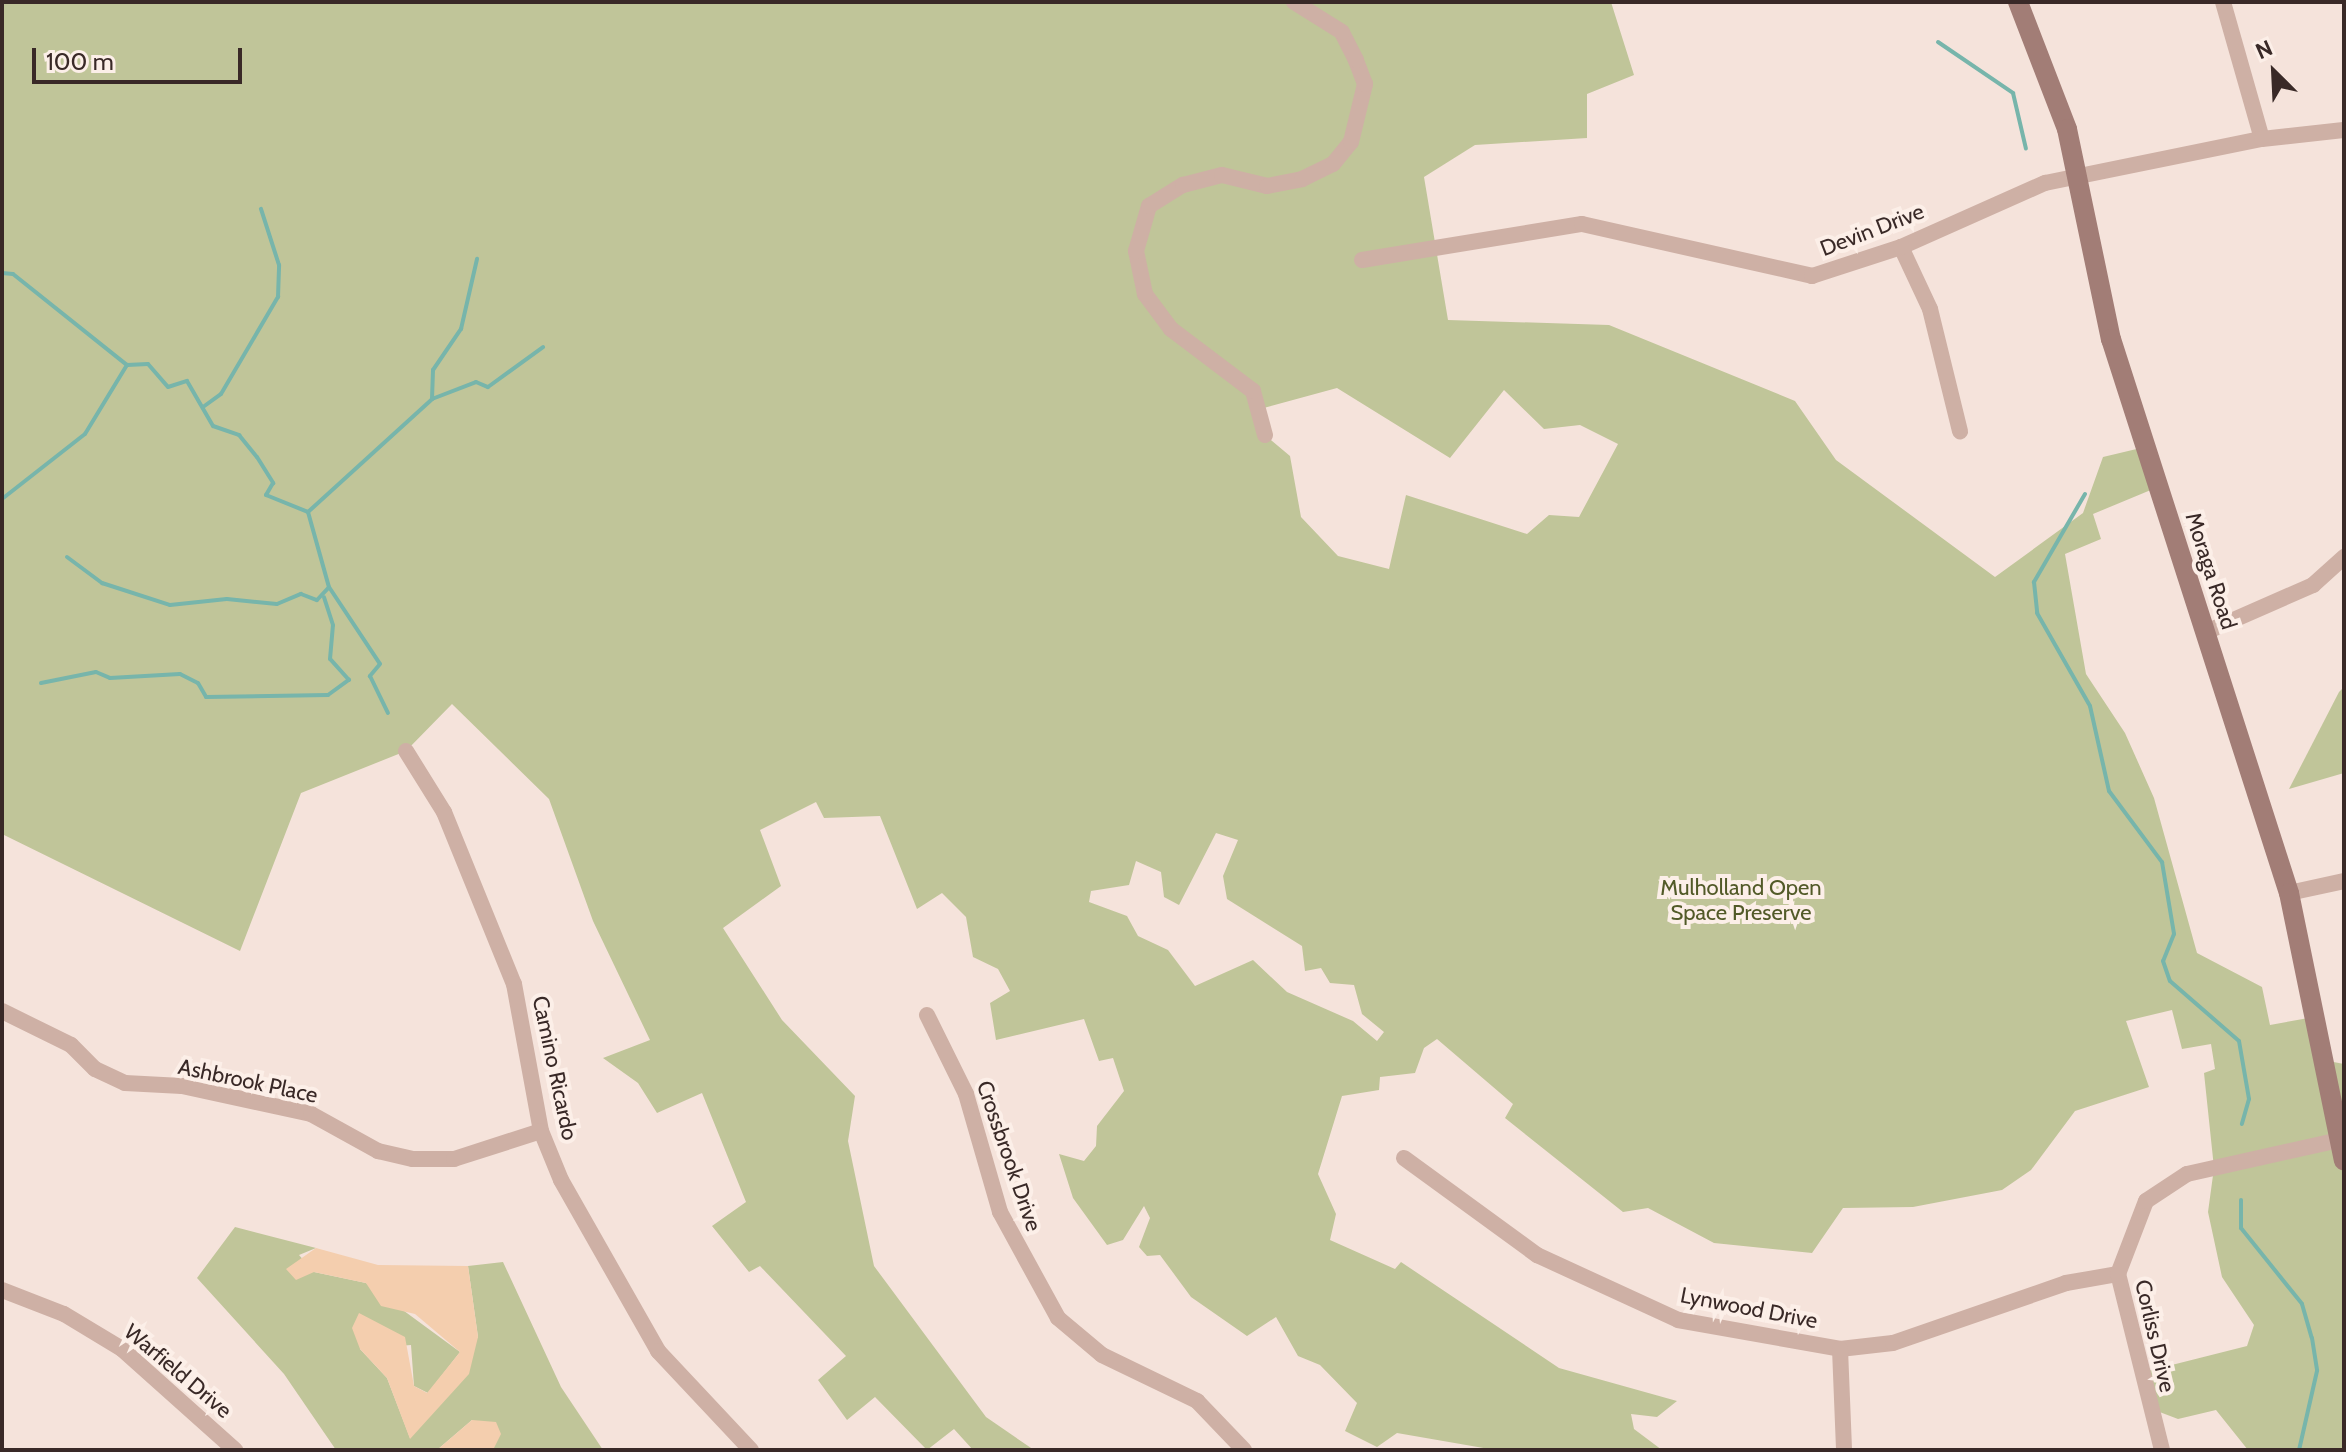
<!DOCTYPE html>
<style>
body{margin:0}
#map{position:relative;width:2346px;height:1452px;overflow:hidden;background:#f5e3db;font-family:Cabin,sans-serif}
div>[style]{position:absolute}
.green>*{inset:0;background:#c0c599}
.sand>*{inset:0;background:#f4ceae}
.stream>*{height:4px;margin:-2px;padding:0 2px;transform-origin:2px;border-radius:2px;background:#77b5ab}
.street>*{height:16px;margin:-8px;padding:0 8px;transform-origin:8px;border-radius:8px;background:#ceb0a5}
.secondary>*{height:20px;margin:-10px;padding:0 10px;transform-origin:10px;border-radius:10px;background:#a27d76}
span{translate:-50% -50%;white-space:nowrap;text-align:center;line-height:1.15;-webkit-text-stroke:8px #fcefe8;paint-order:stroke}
.street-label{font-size:22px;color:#392927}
.park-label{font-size:22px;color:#525a28}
.frame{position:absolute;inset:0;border:4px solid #392927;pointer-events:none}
.north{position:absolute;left:2234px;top:32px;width:80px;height:80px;-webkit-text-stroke:6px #fcefe8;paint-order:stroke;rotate:336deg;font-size:22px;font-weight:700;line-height:32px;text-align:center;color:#392927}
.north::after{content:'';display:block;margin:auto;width:28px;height:36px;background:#392927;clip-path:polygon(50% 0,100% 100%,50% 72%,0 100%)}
.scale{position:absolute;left:32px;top:48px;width:210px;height:36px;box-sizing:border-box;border:4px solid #392927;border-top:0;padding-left:10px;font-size:24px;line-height:28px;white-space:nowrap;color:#392927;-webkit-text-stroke:6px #fcefe8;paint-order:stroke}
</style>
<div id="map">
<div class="green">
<div style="clip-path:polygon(evenodd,2px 2px,1611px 2px,1634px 75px,1587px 94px,1587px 138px,1475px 145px,1424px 177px,1448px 320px,1609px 325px,1795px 401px,1836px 460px,1995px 577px,2083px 513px,2103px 457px,2145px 447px,2158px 487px,2093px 514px,2101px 539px,2065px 554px,2086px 674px,2125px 733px,2154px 798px,2197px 953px,2262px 987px,2270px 1025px,2314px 1017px,2323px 1060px,2344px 1064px,2344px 1450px,2248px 1450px,2216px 1410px,2178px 1419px,2157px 1411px,2148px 1371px,2247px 1346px,2254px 1325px,2222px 1277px,2208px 1212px,2214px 1168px,2204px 1073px,2215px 1069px,2211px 1044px,2182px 1049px,2172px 1010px,2126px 1021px,2149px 1087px,2075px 1111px,2031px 1170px,2002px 1190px,1913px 1207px,1843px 1208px,1812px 1253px,1714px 1243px,1648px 1208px,1623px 1212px,1505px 1118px,1513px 1104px,1437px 1039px,1424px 1048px,1415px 1073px,1380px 1077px,1379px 1090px,1342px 1096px,1318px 1174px,1336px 1214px,1330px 1240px,1395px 1269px,1401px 1262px,1559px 1368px,1677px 1401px,1657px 1417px,1631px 1414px,1634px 1429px,1662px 1450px,1495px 1450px,1397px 1433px,1377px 1447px,1345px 1431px,1357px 1403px,1320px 1365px,1298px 1356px,1276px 1317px,1247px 1336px,1191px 1297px,1160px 1255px,1147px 1256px,1139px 1247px,1150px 1218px,1144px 1206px,1123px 1240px,1107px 1245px,1073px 1198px,1059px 1154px,1084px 1161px,1096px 1146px,1097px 1126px,1124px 1091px,1113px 1058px,1099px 1061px,1084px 1019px,996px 1040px,990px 1003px,1010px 991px,998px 969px,973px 957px,966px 917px,942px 893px,917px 909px,880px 816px,824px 818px,816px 802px,760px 830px,781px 886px,723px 928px,782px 1020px,855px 1096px,848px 1141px,874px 1266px,986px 1417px,1034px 1450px,973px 1450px,954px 1429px,927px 1450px,875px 1397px,847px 1420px,818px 1380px,846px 1356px,760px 1266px,749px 1272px,712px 1226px,746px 1202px,702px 1093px,657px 1113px,638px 1083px,603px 1058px,650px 1040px,593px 921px,549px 799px,452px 704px,406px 751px,301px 793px,240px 951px,2px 834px,2px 2px,1337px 388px,1450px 458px,1504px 390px,1544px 429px,1580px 425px,1618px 444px,1579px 517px,1549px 515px,1527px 534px,1406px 495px,1389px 569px,1338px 556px,1301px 517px,1290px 456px,1265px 435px,1260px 409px,1337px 388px,2px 2px,1216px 833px,1238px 840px,1223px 876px,1227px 899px,1302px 946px,1305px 971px,1321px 968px,1330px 983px,1354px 985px,1362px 1014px,1384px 1032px,1377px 1041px,1353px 1021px,1287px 992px,1253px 960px,1195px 986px,1168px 950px,1138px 936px,1127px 916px,1089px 902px,1091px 891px,1129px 885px,1136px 861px,1161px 872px,1164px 897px,1179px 905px,1216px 833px)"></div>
<div style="clip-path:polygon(2344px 687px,2344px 773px,2289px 789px,2339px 692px)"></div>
<div style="clip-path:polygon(235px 1227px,316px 1248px,299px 1255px,314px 1272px,366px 1283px,460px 1352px,428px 1393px,414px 1386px,411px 1345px,360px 1349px,387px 1378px,410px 1438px,478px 1337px,468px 1266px,503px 1262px,561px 1387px,603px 1450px,493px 1450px,472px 1420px,437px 1450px,336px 1450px,284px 1374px,197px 1278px)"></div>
</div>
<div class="sand">
<div style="clip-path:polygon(316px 1248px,378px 1265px,468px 1266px,478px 1337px,469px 1374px,410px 1439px,387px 1378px,360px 1349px,352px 1328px,359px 1313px,405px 1337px,414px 1386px,427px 1393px,460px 1352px,415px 1314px,381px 1306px,366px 1283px,314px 1272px,296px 1280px,286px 1269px)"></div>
<div style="clip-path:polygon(472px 1420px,496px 1422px,501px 1434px,493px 1450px,437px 1450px)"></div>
</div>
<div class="stream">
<div style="left:1938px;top:42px;width:91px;rotate:34.2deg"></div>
<div style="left:2013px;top:93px;width:57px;rotate:76.9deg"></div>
<div style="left:2px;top:273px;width:11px;rotate:5deg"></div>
<div style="left:13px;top:274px;width:146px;rotate:38.6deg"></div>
<div style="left:127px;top:365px;width:21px;rotate:-3deg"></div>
<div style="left:148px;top:364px;width:30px;rotate:49deg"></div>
<div style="left:168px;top:387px;width:20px;rotate:-18deg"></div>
<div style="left:187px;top:381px;width:52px;rotate:60deg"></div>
<div style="left:213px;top:426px;width:28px;rotate:19deg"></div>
<div style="left:239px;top:435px;width:28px;rotate:51deg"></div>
<div style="left:257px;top:457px;width:31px;rotate:58deg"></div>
<div style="left:273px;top:483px;width:14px;rotate:120deg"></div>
<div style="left:266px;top:495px;width:45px;rotate:22deg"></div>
<div style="left:308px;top:512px;width:78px;rotate:74.4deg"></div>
<div style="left:329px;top:587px;width:92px;rotate:56.5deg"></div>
<div style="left:380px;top:664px;width:16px;rotate:130deg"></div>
<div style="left:370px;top:676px;width:41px;rotate:64.1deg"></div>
<div style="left:432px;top:399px;width:47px;rotate:-21.1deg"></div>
<div style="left:476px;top:382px;width:13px;rotate:23deg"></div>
<div style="left:488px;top:387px;width:68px;rotate:-36deg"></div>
<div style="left:203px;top:407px;width:22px;rotate:-36deg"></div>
<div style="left:221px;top:394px;width:113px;rotate:-59.6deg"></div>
<div style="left:278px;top:297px;width:32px;rotate:-88deg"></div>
<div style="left:279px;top:265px;width:59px;rotate:-107.8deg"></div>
<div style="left:2085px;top:494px;width:102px;rotate:120.1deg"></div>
<div style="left:2034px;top:582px;width:31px;rotate:84deg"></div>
<div style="left:2037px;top:613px;width:107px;rotate:60.3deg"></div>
<div style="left:2090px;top:706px;width:87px;rotate:77.4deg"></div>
<div style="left:2109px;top:791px;width:89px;rotate:53.3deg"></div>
<div style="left:2162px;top:862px;width:73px;rotate:80.5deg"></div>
<div style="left:2174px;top:934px;width:29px;rotate:112deg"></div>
<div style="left:2163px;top:961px;width:21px;rotate:71deg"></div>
<div style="left:2170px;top:981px;width:91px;rotate:41deg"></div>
<div style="left:2239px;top:1041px;width:59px;rotate:80.2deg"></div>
<div style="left:2249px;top:1099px;width:26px;rotate:106deg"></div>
<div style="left:2px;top:499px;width:105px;rotate:-38.1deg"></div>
<div style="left:85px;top:434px;width:81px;rotate:-58.7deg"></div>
<div style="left:308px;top:512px;width:168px;rotate:-42.3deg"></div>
<div style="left:432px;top:399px;width:29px;rotate:-88deg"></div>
<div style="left:433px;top:370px;width:50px;rotate:-55.7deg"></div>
<div style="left:461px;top:329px;width:72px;rotate:-77.1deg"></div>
<div style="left:67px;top:557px;width:44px;rotate:36.6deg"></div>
<div style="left:102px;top:583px;width:71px;rotate:17.9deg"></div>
<div style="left:170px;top:605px;width:57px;rotate:-6deg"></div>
<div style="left:227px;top:599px;width:50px;rotate:5.7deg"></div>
<div style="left:277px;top:604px;width:26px;rotate:-23deg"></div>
<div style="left:301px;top:594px;width:17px;rotate:21deg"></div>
<div style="left:317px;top:600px;width:16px;rotate:-47deg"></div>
<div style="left:41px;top:683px;width:56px;rotate:-11.3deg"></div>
<div style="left:96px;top:672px;width:15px;rotate:23deg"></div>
<div style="left:110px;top:678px;width:70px;rotate:-3.3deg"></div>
<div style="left:180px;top:674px;width:20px;rotate:27deg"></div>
<div style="left:198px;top:683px;width:16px;rotate:60deg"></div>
<div style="left:206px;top:697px;width:122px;rotate:-0.9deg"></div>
<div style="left:328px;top:695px;width:26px;rotate:-36deg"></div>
<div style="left:349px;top:680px;width:28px;rotate:-132deg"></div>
<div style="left:330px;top:659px;width:34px;rotate:-85deg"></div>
<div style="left:333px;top:625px;width:29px;rotate:-108deg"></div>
<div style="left:2241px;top:1200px;width:28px;rotate:90deg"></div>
<div style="left:2241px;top:1228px;width:97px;rotate:51.2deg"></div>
<div style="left:2302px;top:1304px;width:35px;rotate:74deg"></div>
<div style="left:2312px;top:1338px;width:33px;rotate:81deg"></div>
<div style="left:2317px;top:1371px;width:81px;rotate:102.8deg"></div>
</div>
<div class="street">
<div style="left:2223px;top:2px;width:142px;rotate:74.1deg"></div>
<div style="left:1901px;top:247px;width:68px;rotate:64.9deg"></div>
<div style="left:1930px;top:309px;width:126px;rotate:76.2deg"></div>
<div style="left:1362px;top:260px;width:223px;rotate:-9.3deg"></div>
<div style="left:1582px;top:224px;width:236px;rotate:12.7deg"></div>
<div style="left:1812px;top:276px;width:94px;rotate:-18deg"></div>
<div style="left:1901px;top:247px;width:158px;rotate:-24deg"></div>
<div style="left:2045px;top:183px;width:221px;rotate:-11.5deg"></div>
<div style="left:2262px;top:139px;width:82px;rotate:-6.3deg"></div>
<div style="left:1265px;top:435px;width:46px;rotate:-105.3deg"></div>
<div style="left:1253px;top:391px;width:103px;rotate:-142.9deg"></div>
<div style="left:1171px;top:329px;width:44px;rotate:-126.6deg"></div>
<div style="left:1145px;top:294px;width:44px;rotate:-101.8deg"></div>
<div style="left:1136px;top:251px;width:47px;rotate:-73.9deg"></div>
<div style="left:1149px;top:206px;width:40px;rotate:-32deg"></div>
<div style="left:1183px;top:185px;width:40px;rotate:-14.4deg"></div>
<div style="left:1222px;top:175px;width:46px;rotate:13.7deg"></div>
<div style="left:1267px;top:186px;width:36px;rotate:-11deg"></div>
<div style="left:1302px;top:179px;width:34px;rotate:-26deg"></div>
<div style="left:1333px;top:164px;width:28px;rotate:-51deg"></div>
<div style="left:1351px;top:142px;width:60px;rotate:-76.4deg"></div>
<div style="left:1365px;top:84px;width:26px;rotate:-111deg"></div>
<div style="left:1356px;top:60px;width:31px;rotate:-117deg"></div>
<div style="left:1342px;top:32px;width:57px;rotate:-148deg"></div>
<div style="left:2206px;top:632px;width:117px;rotate:-23.7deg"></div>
<div style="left:2313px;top:585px;width:42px;rotate:-42.1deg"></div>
<div style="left:406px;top:751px;width:72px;rotate:58.1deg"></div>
<div style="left:444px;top:812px;width:186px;rotate:67.9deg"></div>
<div style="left:514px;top:984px;width:149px;rotate:79.6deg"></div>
<div style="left:541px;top:1131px;width:53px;rotate:67.8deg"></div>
<div style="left:561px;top:1180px;width:197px;rotate:60.4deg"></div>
<div style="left:658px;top:1351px;width:136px;rotate:46.8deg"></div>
<div style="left:2289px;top:893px;width:56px;rotate:-12.3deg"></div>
<div style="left:2px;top:1011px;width:77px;rotate:26.2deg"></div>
<div style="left:71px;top:1045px;width:34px;rotate:45deg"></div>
<div style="left:95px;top:1069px;width:33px;rotate:25deg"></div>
<div style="left:125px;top:1083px;width:57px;rotate:3deg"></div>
<div style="left:182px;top:1086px;width:132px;rotate:12.2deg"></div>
<div style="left:311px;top:1114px;width:77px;rotate:28.9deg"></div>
<div style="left:378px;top:1151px;width:36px;rotate:13deg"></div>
<div style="left:413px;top:1159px;width:41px"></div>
<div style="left:454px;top:1159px;width:91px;rotate:-17.8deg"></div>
<div style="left:927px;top:1015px;width:88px;rotate:63.7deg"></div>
<div style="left:966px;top:1094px;width:123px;rotate:73.9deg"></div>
<div style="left:1000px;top:1212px;width:121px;rotate:61.3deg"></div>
<div style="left:1058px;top:1318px;width:57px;rotate:40.1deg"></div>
<div style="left:1102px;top:1355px;width:106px;rotate:25.8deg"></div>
<div style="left:1197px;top:1401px;width:68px;rotate:46.2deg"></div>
<div style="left:1404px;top:1158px;width:165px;rotate:36.1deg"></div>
<div style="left:1537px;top:1255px;width:155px;rotate:24.7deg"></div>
<div style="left:1678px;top:1320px;width:165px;rotate:10.1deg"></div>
<div style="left:1840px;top:1349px;width:53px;rotate:-6.5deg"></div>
<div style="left:1893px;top:1343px;width:183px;rotate:-19.1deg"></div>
<div style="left:2066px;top:1283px;width:53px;rotate:-9.8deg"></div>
<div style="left:2px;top:1290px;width:66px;rotate:21.2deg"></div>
<div style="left:64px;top:1314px;width:68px;rotate:31.1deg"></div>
<div style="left:122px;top:1349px;width:152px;rotate:41.8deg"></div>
<div style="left:1840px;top:1349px;width:101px;rotate:87.7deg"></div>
<div style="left:2162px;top:1450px;width:181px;rotate:-104deg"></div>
<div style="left:2118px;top:1274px;width:78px;rotate:-69deg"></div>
<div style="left:2146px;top:1201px;width:49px;rotate:-33.4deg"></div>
<div style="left:2187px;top:1174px;width:156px;rotate:-12.6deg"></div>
</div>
<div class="secondary">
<div style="left:2018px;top:2px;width:136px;rotate:68.9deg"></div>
<div style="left:2067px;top:129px;width:215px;rotate:78.2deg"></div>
<div style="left:2111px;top:339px;width:582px;rotate:72.19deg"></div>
<div style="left:2289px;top:893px;width:273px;rotate:78.4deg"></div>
</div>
<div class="street-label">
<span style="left:1872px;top:230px;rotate:-21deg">Devin Drive</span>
<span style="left:2211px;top:571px;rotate:72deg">Moraga Road</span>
<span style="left:555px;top:1068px;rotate:78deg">Camino Ricardo</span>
<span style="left:248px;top:1081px;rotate:12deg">Ashbrook Place</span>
<span style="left:1009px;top:1156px;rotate:71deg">Crossbrook Drive</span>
<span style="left:1749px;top:1308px;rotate:11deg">Lynwood Drive</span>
<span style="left:2155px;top:1336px;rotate:77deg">Corliss Drive</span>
<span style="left:178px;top:1371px;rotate:40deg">Warfield Drive</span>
</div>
<div class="park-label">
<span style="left:1741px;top:900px">Mulholland Open<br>Space Preserve</span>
</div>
<div class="frame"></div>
<div class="north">N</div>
<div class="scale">100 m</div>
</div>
